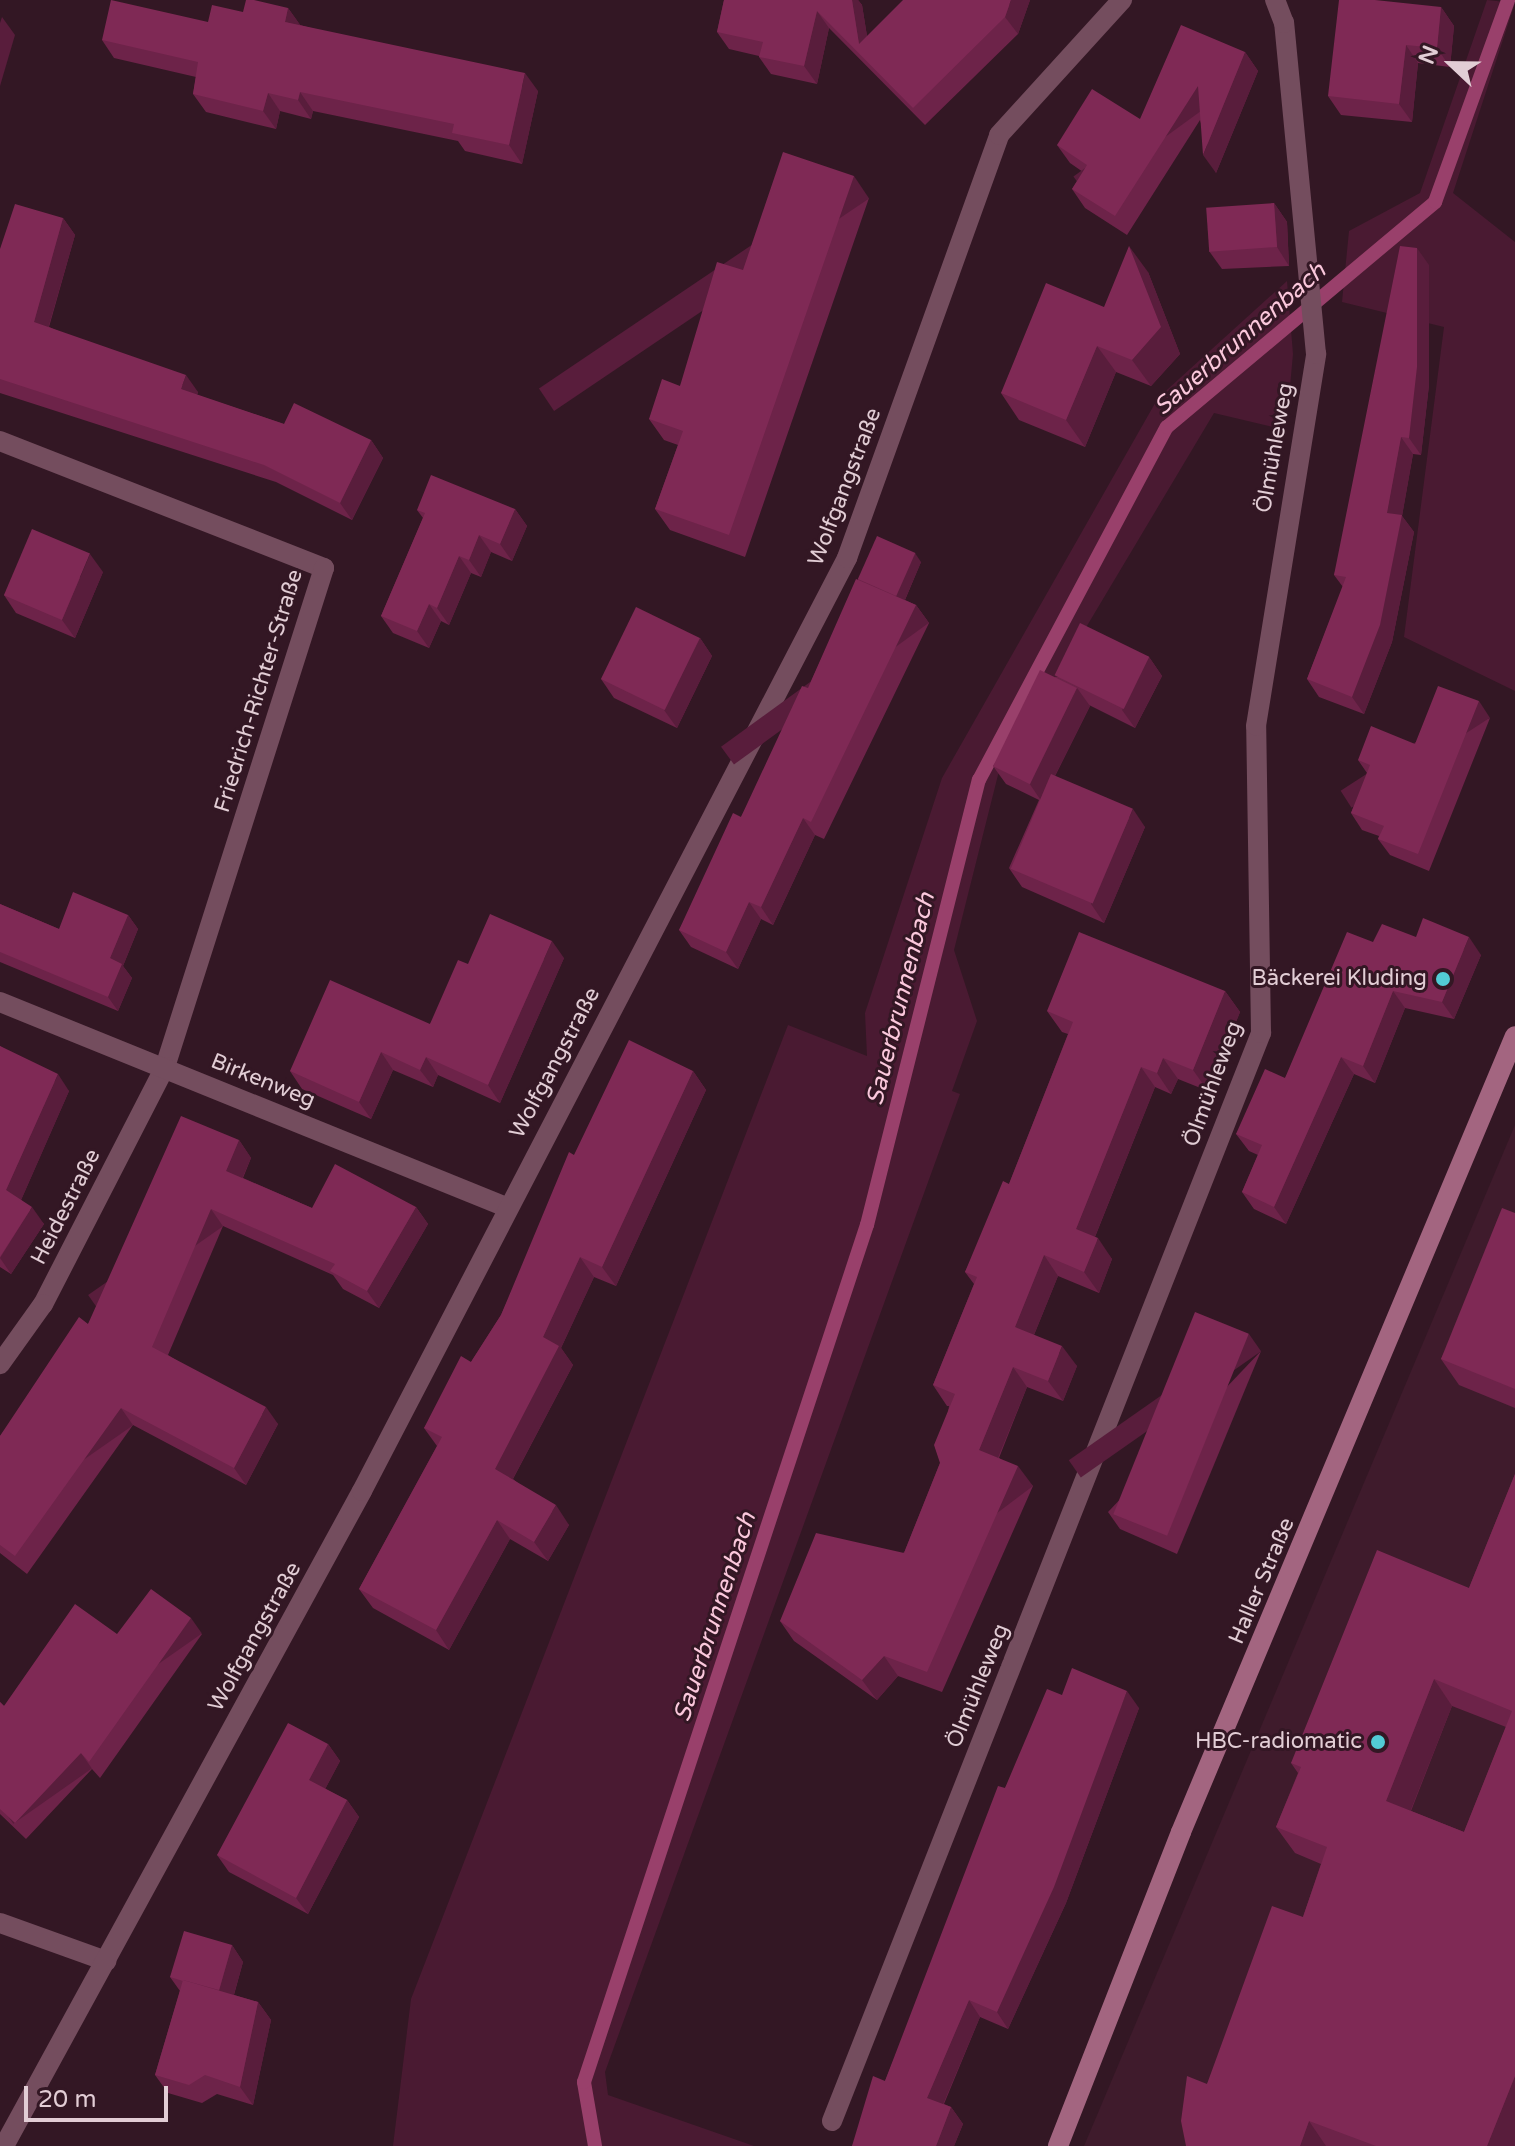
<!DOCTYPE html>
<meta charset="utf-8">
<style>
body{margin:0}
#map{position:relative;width:1515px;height:2146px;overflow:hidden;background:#331724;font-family:"Varela Round",sans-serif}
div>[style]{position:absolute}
.built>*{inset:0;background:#3f1b2c}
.green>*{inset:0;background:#4a1a32}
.stream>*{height:14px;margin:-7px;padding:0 7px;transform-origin:7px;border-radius:7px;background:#99406b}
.minor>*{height:20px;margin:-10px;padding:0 10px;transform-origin:10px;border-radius:10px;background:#744d5e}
.secondary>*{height:20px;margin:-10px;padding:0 10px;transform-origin:10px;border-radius:10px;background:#a36580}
.wall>*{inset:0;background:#6d2349}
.shaded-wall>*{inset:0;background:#591d3c;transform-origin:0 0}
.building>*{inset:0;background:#7f2955;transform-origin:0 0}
.dots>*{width:22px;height:22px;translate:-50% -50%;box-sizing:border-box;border:4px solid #331724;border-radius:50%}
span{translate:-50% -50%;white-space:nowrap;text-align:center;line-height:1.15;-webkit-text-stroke:6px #331724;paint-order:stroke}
.street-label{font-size:22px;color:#e2cdd5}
.poi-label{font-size:22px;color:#e2cdd5}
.right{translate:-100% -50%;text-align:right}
.water-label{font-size:24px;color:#fbc8dc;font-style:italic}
.north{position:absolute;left:1411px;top:24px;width:80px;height:80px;-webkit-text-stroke:6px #331724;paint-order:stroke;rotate:292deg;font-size:22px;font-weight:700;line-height:32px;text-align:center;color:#e2cdd5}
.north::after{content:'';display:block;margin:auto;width:28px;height:36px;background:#e2cdd5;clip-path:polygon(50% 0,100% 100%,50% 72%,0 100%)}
.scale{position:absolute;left:24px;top:2086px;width:144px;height:36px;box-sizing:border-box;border:4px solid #e2cdd5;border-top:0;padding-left:10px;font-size:24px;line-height:28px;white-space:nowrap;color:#e2cdd5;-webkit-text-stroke:6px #331724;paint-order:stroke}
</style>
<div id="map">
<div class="built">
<div style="clip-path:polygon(1515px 1125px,1515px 2146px,1084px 2146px)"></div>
</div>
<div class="green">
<div style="clip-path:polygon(1487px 0,1515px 3px,1453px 193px,1515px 242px,1515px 691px,1404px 637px,1444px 327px,1342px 302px,1349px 231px,1420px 193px)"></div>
<div style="clip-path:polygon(1287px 281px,1293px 354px,1286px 430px,1214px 413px,998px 775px,954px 950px,977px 1021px,952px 1091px,960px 1094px,605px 2072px,608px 2095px,754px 2146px,393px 2146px,411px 1999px,788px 1025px,867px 1056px,865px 1013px,942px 778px,1158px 398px)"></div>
</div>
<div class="stream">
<div style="left:595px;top:2146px;width:65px;rotate:-99.8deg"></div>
<div style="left:584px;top:2082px;width:903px;rotate:-71.73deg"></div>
<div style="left:867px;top:1225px;width:459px;rotate:-75.9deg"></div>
<div style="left:979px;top:780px;width:400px;rotate:-62deg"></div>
<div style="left:1167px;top:427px;width:350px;rotate:-40deg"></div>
<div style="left:1435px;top:202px;width:215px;rotate:-70.1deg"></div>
</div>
<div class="minor">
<div style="left:0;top:441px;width:348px;rotate:21.4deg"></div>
<div style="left:324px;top:568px;width:524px;rotate:107.67deg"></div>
<div style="left:165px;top:1067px;width:267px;rotate:117.2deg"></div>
<div style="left:43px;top:1304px;width:74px;rotate:125.6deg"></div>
<div style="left:0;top:1002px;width:546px;rotate:22.05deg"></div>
<div style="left:0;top:1923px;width:113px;rotate:19.7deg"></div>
<div style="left:832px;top:2121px;width:1170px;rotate:-68.48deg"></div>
<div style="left:1261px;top:1033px;width:307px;rotate:-90.9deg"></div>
<div style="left:1256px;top:726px;width:377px;rotate:-80.8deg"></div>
<div style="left:1316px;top:354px;width:333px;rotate:-95.5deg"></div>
<div style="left:1284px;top:23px;width:25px;rotate:-111deg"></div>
<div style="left:4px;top:2146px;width:746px;rotate:-61.34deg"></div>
<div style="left:362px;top:1491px;width:1052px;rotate:-62.53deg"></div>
<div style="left:847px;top:558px;width:449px;rotate:-70.2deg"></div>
<div style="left:999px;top:135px;width:183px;rotate:-47.7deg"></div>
</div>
<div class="secondary">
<div style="left:1058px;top:2146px;width:337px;rotate:-68.6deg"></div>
<div style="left:1181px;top:1832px;width:863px;rotate:-67.24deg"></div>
</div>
<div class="wall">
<div style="clip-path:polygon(724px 0,858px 0,862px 5px,867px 36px,1030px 0,1018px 34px,925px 125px,829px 28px,817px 84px,771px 74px,759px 57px,759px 56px,729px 49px,717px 32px)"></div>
<div style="clip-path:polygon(1441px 7px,1454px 26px,1450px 67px,1418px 63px,1412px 122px,1341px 115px,1328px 96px)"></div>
<div style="clip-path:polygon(288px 8px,300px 25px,538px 91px,522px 164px,465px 151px,458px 141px,313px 111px,311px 119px,280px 111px,276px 129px,206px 112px,193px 94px,196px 77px,114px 58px,102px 40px,208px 22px,243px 12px)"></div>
<div style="clip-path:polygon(1245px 52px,1258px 71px,1216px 173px,1200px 120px,1127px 235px,1085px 208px,1072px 189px,1083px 172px,1070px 163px,1057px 145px,1140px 119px)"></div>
<div style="clip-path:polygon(869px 198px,745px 557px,670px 530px,655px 509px,678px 445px,664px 440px,649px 419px,680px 386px,743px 270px)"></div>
<div style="clip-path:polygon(1274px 203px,1287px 222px,1289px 266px,1222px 269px,1209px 251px)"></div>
<div style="clip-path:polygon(63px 218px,75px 235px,49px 327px,198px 392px,197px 395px,284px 424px,371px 440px,383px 458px,352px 520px,276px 482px,0 393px,0 249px)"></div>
<div style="clip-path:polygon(1429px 265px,1429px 385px,1421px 455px,1413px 454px,1402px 516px,1414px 532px,1392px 642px,1364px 714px,1319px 697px,1307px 679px,1343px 587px,1334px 575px)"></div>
<div style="clip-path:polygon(1148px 272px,1180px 354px,1151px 386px,1116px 372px,1085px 447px,1019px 420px,1001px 393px)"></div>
<div style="clip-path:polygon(515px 509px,527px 526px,512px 561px,491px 552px,481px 577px,471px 573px,449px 625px,441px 621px,429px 648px,393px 633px,381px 616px,423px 518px,417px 510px)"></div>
<div style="clip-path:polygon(921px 562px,905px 600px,916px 605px,929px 623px,824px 839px,815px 835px,773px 925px,761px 919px,738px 969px,691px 947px,679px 930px,741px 817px,808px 688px,858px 579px)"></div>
<div style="clip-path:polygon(103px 572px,75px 638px,16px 613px,4px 595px)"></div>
<div style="clip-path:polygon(700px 638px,712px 656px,677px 728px,614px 698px,601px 679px)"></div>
<div style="clip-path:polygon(1149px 657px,1162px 676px,1135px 728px,1089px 705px,1090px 706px,1055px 776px,1145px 827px,1104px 923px,1022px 887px,1009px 868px,1039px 800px,1006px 784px,993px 766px,1055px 677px)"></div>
<div style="clip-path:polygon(1490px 718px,1429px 871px,1390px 855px,1378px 839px,1379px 836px,1362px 830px,1351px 813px,1367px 773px,1358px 760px,1415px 744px)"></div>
<div style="clip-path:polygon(0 904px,59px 929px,128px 915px,138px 929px,123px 966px,132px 978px,118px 1011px,0 962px)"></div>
<div style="clip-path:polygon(1416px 937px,1481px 955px,1454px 1019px,1405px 1008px,1375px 1083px,1354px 1074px,1286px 1224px,1254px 1209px,1242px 1192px,1258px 1155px,1249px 1151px,1236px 1134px,1285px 1078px,1373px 942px)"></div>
<div style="clip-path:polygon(564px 958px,500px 1103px,438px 1075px,433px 1087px,393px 1070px,371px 1119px,302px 1089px,290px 1071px,430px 1024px,468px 964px)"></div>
<div style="clip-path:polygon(1225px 991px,1240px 1012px,1208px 1091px,1178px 1079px,1171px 1094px,1155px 1087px,1095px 1237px,1112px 1259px,1099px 1293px,1058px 1276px,1034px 1335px,1077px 1366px,1063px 1401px,1027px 1387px,999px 1458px,1033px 1486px,942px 1692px,898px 1676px,877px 1700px,794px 1641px,780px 1621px,904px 1553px,940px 1463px,949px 1406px,947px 1406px,933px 1385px,974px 1284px,965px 1272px,1009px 1184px,1068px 1034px,1062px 1032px,1047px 1011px)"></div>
<div style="clip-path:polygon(0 1046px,69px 1091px,21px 1200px,44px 1224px,11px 1274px,0 1267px)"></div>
<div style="clip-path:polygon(693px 1071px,706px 1090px,616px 1286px,594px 1277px,561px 1348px,573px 1365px,513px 1479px,569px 1525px,548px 1561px,510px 1539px,449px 1650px,373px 1608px,359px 1589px,437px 1446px,424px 1428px,471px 1362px,501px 1315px,574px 1155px)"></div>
<div style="clip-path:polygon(239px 1140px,251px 1158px,243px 1178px,312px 1208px,416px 1207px,428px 1224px,379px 1308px,343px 1289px,333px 1275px,223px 1226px,168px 1355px,278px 1424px,246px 1485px,133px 1425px,27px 1574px,0 1553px,0 1436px,88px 1324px)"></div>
<div style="clip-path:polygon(1515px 1213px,1515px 1408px,1459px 1385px,1441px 1359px)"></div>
<div style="clip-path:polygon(1261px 1351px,1177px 1554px,1120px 1529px,1108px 1512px)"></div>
<div style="clip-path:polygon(evenodd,1515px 1474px,1515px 2146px,1186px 2146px,1207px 2084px,1303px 1917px,1321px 1864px,1295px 1853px,1276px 1827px,1298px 1773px,1291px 1763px,1469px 1588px,1515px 1474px,1452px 1706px,1506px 1727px,1464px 1832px,1411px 1811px,1452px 1706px)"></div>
<div style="clip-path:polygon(117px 1634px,202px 1634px,100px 1778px,92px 1769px,26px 1839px,0 1814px,0 1702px,4px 1706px)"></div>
<div style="clip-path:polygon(1062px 1695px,1139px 1708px,1066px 1903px,1008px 2029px,980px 2017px,944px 2104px,951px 2107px,963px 2124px,954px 2146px,852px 2146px,885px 2081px,1005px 1788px)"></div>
<div style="clip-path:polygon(328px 1744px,340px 1761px,325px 1789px,347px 1800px,359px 1817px,308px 1914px,229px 1872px,217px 1855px)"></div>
<div style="clip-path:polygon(232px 1945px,243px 1962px,234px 1995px,258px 2002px,271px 2020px,253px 2105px,217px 2094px,202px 2103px,168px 2093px,155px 2075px,180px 1991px,170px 1977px)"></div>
</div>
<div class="shaded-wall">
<div style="clip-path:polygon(852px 0,858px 0,862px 5px,871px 61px,859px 44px)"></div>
<div style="clip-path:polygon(1011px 0,1030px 0,1018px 34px,1005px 17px)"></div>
<div style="clip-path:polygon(1441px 7px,1454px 26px,1450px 67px,1437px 48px)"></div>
<div style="clip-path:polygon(288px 8px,301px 26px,285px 22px)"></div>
<div style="clip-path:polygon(817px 11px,829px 28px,817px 84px,804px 66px)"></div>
<div style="clip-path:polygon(2px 17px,15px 35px,0 86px,0 23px)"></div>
<div style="clip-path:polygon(1406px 45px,1418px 63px,1412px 122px,1399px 104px)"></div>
<div style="clip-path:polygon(1245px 52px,1258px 71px,1216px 173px,1203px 155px)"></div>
<div style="clip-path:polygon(525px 73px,538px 91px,522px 164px,509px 145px)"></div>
<div style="left:1198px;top:86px;width:22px;height:154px;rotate:54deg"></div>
<div style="clip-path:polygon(300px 92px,313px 111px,311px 119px,298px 100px)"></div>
<div style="clip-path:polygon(268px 93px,280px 111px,276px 129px,263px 111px)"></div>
<div style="left:854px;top:176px;width:27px;height:380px;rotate:56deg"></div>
<div style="clip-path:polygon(1274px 203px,1287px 222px,1289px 266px,1277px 247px)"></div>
<div style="clip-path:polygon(63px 218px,75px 235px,45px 339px,34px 322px)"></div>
<div style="clip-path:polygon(1129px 246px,1148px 272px,1180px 354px,1151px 386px,1132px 360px)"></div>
<div style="clip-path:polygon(1417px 248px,1429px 265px,1429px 385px,1421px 455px,1409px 438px)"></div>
<div style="clip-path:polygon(1097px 346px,1116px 372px,1085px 447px,1066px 420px)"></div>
<div style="clip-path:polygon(186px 375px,198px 392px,193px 407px,181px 389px)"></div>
<div style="clip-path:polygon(1401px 437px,1413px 454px,1402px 516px,1414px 532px,1392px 642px,1364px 714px,1352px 697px)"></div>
<div style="clip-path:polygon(371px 440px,383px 458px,352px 520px,340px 503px)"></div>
<div style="clip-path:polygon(515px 509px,527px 526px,512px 561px,500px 544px)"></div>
<div style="clip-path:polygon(479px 535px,491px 552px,481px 577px,469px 560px)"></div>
<div style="clip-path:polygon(915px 553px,921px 562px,901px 609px,894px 599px)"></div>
<div style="clip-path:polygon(90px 554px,103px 572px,75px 638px,62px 620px)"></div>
<div style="clip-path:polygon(459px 556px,471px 573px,449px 625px,437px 608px)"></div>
<div style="clip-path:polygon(429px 604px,441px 621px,429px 648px,417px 631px)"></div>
<div style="left:916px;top:605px;width:22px;height:241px;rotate:54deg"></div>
<div style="clip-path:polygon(700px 638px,712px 656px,677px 728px,664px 710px)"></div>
<div style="clip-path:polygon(1149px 657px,1162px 676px,1135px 728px,1122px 710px)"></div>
<div style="clip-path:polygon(1077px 688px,1090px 706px,1042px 802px,1029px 783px)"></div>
<div style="left:1479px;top:701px;width:20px;height:165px;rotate:57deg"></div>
<div style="clip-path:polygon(1133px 809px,1145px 827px,1104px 923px,1091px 904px)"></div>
<div style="clip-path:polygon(803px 818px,815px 835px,773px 925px,761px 907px)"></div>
<div style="clip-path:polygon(749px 902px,761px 919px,738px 969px,726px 952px)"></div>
<div style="clip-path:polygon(128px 915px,138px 929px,123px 966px,132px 978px,118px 1011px,108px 997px,110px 958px)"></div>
<div style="clip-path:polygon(1469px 937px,1481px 955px,1454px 1019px,1442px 1002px)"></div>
<div style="clip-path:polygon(552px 941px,564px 958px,500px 1103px,488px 1085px)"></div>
<div style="clip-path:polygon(1225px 991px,1240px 1012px,1208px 1091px,1193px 1070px)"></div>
<div style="clip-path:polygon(1393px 991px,1405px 1008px,1375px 1083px,1363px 1066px)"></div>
<div style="clip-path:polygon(381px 1052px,393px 1070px,371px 1119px,359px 1102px)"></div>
<div style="clip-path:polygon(426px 1057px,438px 1075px,433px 1087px,420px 1070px)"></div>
<div style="clip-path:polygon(1341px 1057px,1354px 1074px,1286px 1224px,1274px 1207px)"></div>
<div style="clip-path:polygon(1163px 1058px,1178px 1079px,1171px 1094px,1157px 1073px)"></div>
<div style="clip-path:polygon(1141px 1067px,1155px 1087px,1090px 1249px,1076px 1229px)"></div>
<div style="clip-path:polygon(693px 1071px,706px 1090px,616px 1286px,602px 1267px)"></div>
<div style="clip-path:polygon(58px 1074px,69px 1091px,18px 1207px,6px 1190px)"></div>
<div style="clip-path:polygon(239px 1140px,251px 1158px,238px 1188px,226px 1171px)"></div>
<div style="clip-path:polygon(32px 1207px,44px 1224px,11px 1274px,0 1258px)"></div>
<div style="clip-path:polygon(416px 1207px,428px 1224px,379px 1308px,367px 1291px)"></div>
<div style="left:211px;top:1209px;width:21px;height:150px;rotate:55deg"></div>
<div style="clip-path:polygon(1098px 1238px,1112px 1259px,1099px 1293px,1084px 1272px)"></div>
<div style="clip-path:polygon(1044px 1255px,1058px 1276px,1029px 1347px,1015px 1327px)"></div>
<div style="clip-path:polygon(580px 1257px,594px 1277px,561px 1348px,573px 1365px,508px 1488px,495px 1469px,543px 1337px)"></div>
<div style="left:1249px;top:1334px;width:21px;height:220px;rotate:55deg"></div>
<div style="clip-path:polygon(1062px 1346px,1077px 1366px,1063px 1401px,1048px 1381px)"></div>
<div style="clip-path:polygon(1013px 1367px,1027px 1387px,993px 1470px,979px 1450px)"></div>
<div style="clip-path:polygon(266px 1407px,278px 1424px,246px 1485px,234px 1468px)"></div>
<div style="left:121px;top:1408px;width:21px;height:182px;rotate:55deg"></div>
<div style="left:1018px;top:1466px;width:25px;height:225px;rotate:53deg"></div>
<div style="clip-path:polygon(556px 1505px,569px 1525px,548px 1561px,534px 1542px)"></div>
<div style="clip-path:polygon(497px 1520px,510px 1539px,449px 1650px,436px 1630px)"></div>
<div style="left:191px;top:1618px;width:19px;height:176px;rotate:55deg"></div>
<div style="clip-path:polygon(884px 1656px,898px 1676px,877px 1700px,862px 1680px)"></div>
<div style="clip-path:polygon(1434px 1679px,1452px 1706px,1404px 1827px,1386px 1801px)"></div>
<div style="clip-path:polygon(1127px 1691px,1139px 1708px,1066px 1903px,1008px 2029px,997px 2012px)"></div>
<div style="clip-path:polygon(328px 1744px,340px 1761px,321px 1797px,309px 1780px)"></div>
<div style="left:81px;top:1753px;width:19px;height:96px;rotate:55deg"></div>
<div style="clip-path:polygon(347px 1800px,359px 1817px,308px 1914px,296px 1898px)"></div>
<div style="clip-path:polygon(232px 1945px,243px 1962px,230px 2008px,219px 1991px)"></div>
<div style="clip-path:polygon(969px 2000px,980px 2017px,939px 2114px,927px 2098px)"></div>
<div style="clip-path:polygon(258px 2002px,271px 2020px,253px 2105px,240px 2087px)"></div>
<div style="clip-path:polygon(1515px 2076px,1515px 2146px,1487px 2146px)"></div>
<div style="clip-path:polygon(951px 2107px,963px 2124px,954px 2146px,936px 2146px)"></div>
<div style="clip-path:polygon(1309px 2121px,1326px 2146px,1300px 2146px)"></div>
</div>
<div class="building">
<div style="clip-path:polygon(111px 0,208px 22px,212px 5px,243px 12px,246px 0,254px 0,288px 8px,285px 22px,525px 73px,509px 145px,452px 133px,454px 124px,300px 92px,298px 100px,268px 93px,263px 111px,193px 94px,198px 62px,102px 40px)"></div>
<div style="clip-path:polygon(724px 0,852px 0,859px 44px,903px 0,1011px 0,1005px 17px,913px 108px,817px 11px,804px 66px,759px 57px,763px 42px,717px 32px)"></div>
<div style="clip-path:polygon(1339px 0,1375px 0,1441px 7px,1437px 48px,1406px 45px,1399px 104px,1328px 96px)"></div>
<div style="clip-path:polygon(1181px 25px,1245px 52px,1203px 155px,1198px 86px,1115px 216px,1072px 189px,1087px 165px,1057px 145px,1092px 89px,1140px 119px)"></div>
<div style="clip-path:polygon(783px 152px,854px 176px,729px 535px,655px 509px,683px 431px,649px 419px,662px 379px,680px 386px,717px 262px,743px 270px)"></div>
<div style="left:1274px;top:203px;width:44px;height:68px;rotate:86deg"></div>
<div style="clip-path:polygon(15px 204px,63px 218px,34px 322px,186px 375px,181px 389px,284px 424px,294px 403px,371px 440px,340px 503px,264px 465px,0 379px,0 249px)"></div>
<div style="clip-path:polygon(1129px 246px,1161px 327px,1132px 360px,1097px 346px,1066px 420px,1001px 393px,1046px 283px,1104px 307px)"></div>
<div style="clip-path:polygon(1400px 246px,1417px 248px,1417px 367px,1409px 438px,1401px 437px,1387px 513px,1402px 515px,1380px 625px,1352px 697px,1307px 679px,1346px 577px,1334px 575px)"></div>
<div style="clip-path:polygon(431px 475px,515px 509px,500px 544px,479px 535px,469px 560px,459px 556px,437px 608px,429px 604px,417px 631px,381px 616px,425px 513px,417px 510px)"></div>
<div style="left:32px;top:529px;width:63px;height:72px;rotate:23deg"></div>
<div style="left:877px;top:536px;width:42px;height:47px;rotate:24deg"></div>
<div style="clip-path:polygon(856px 579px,916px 605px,811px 822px,803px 818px,761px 907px,749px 902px,726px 952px,679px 930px,733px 813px,741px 817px,802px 686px,808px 688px)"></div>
<div style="left:636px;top:607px;width:71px;height:80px;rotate:26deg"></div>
<div style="left:1080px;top:623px;width:77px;height:58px;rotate:26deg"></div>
<div style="left:1040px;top:670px;width:41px;height:107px;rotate:26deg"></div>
<div style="clip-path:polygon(1438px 686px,1479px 701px,1418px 854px,1378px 839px,1384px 826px,1351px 813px,1370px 765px,1358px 760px,1371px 726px,1415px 744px)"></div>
<div style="left:1051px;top:774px;width:89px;height:103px;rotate:23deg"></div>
<div style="clip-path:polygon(73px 892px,128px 915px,110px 958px,122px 964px,108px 997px,0 952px,0 904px,59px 929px)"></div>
<div style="clip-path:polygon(490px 914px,552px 941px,488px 1085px,426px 1057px,420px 1070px,381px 1052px,359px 1102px,290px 1071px,330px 980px,430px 1024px,458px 960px,468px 964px)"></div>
<div style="clip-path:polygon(1423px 918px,1469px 937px,1442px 1002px,1393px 991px,1363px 1066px,1341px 1057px,1274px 1207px,1242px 1192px,1262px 1145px,1236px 1134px,1265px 1069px,1285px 1078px,1347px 932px,1373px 942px,1382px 924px,1416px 937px)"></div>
<div style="clip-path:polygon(1079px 932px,1225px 991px,1193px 1070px,1163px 1058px,1157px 1073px,1141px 1067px,1076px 1229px,1098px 1238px,1084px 1272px,1044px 1255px,1015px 1327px,1062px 1346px,1048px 1381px,1013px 1367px,979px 1450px,1018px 1466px,927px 1672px,884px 1656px,862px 1680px,780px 1621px,816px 1533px,904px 1553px,940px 1463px,934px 1445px,955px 1394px,933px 1385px,977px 1277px,965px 1272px,1003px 1181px,1009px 1184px,1073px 1022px,1047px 1011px)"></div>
<div style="clip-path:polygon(629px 1040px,693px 1071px,602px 1267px,580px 1257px,543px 1337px,559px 1346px,495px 1469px,556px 1505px,534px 1542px,497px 1520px,436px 1630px,359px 1589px,442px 1437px,424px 1428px,461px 1356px,471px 1362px,501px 1315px,569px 1152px,574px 1155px)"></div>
<div style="clip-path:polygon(0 1046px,58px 1074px,6px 1190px,32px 1207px,0 1257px)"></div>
<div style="clip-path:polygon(181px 1116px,239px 1140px,226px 1171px,312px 1208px,335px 1164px,416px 1207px,367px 1291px,330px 1271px,335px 1264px,211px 1209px,152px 1347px,266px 1407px,234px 1468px,121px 1408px,15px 1556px,0 1545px,0 1436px,79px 1317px,88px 1324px)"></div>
<div style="clip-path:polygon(1502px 1208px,1515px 1213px,1515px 1389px,1441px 1359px)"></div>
<div style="left:1195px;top:1312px;width:58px;height:218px;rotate:22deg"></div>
<div style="clip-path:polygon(evenodd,1515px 1474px,1515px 2076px,1487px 2146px,1376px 2146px,1309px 2121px,1300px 2146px,1186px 2146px,1181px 2121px,1187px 2076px,1207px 2084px,1272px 1906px,1303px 1917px,1327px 1847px,1276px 1827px,1301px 1767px,1291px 1763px,1377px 1550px,1469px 1588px,1515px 1474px,1434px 1679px,1512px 1711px,1464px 1832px,1386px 1801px,1434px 1679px)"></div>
<div style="clip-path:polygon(151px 1589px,191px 1618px,89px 1762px,81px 1753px,15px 1823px,0 1809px,0 1702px,4px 1706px,75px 1604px,117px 1634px)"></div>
<div style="clip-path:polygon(1072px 1668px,1127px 1691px,1054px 1887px,997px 2012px,969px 2000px,927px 2098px,951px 2107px,936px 2146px,852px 2146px,873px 2076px,885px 2081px,998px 1786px,1005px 1788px,1047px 1689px,1062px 1695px)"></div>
<div style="clip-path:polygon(288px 1723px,328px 1744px,309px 1780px,347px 1800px,296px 1898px,217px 1855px)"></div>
<div style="clip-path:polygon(184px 1931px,232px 1945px,219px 1990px,183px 1980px,183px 1981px,170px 1977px)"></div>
<div style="clip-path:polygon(183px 1980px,258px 2002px,240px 2087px,205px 2075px,189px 2085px,155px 2075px)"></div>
</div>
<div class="dots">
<div style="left:1443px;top:979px;background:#52ccd5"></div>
<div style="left:1378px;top:1742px;background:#52ccd5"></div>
</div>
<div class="street-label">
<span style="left:1275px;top:448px;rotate:-80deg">Ölmühleweg</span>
<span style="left:845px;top:487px;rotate:-69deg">Wolfgangstraße</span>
<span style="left:259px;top:691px;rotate:-73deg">Friedrich-Richter-Straße</span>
<span style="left:555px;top:1063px;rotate:-62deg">Wolfgangstraße</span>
<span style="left:263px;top:1081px;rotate:22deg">Birkenweg</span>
<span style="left:1213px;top:1084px;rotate:-70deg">Ölmühleweg</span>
<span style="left:66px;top:1207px;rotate:-63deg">Heidestraße</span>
<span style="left:1262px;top:1581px;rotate:-67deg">Haller Straße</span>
<span style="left:255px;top:1637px;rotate:-61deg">Wolfgangstraße</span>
<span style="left:978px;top:1686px;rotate:-68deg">Ölmühleweg</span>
</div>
<div class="poi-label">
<span class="right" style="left:1427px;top:979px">Bäckerei Kluding</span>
<span class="right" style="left:1362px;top:1742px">HBC-radiomatic</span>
</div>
<div class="water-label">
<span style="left:1240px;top:339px;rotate:-41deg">Sauerbrunnenbach</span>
<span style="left:901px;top:999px;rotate:-76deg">Sauerbrunnenbach</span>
<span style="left:715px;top:1617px;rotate:-72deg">Sauerbrunnenbach</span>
</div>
<div class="north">N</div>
<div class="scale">20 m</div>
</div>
